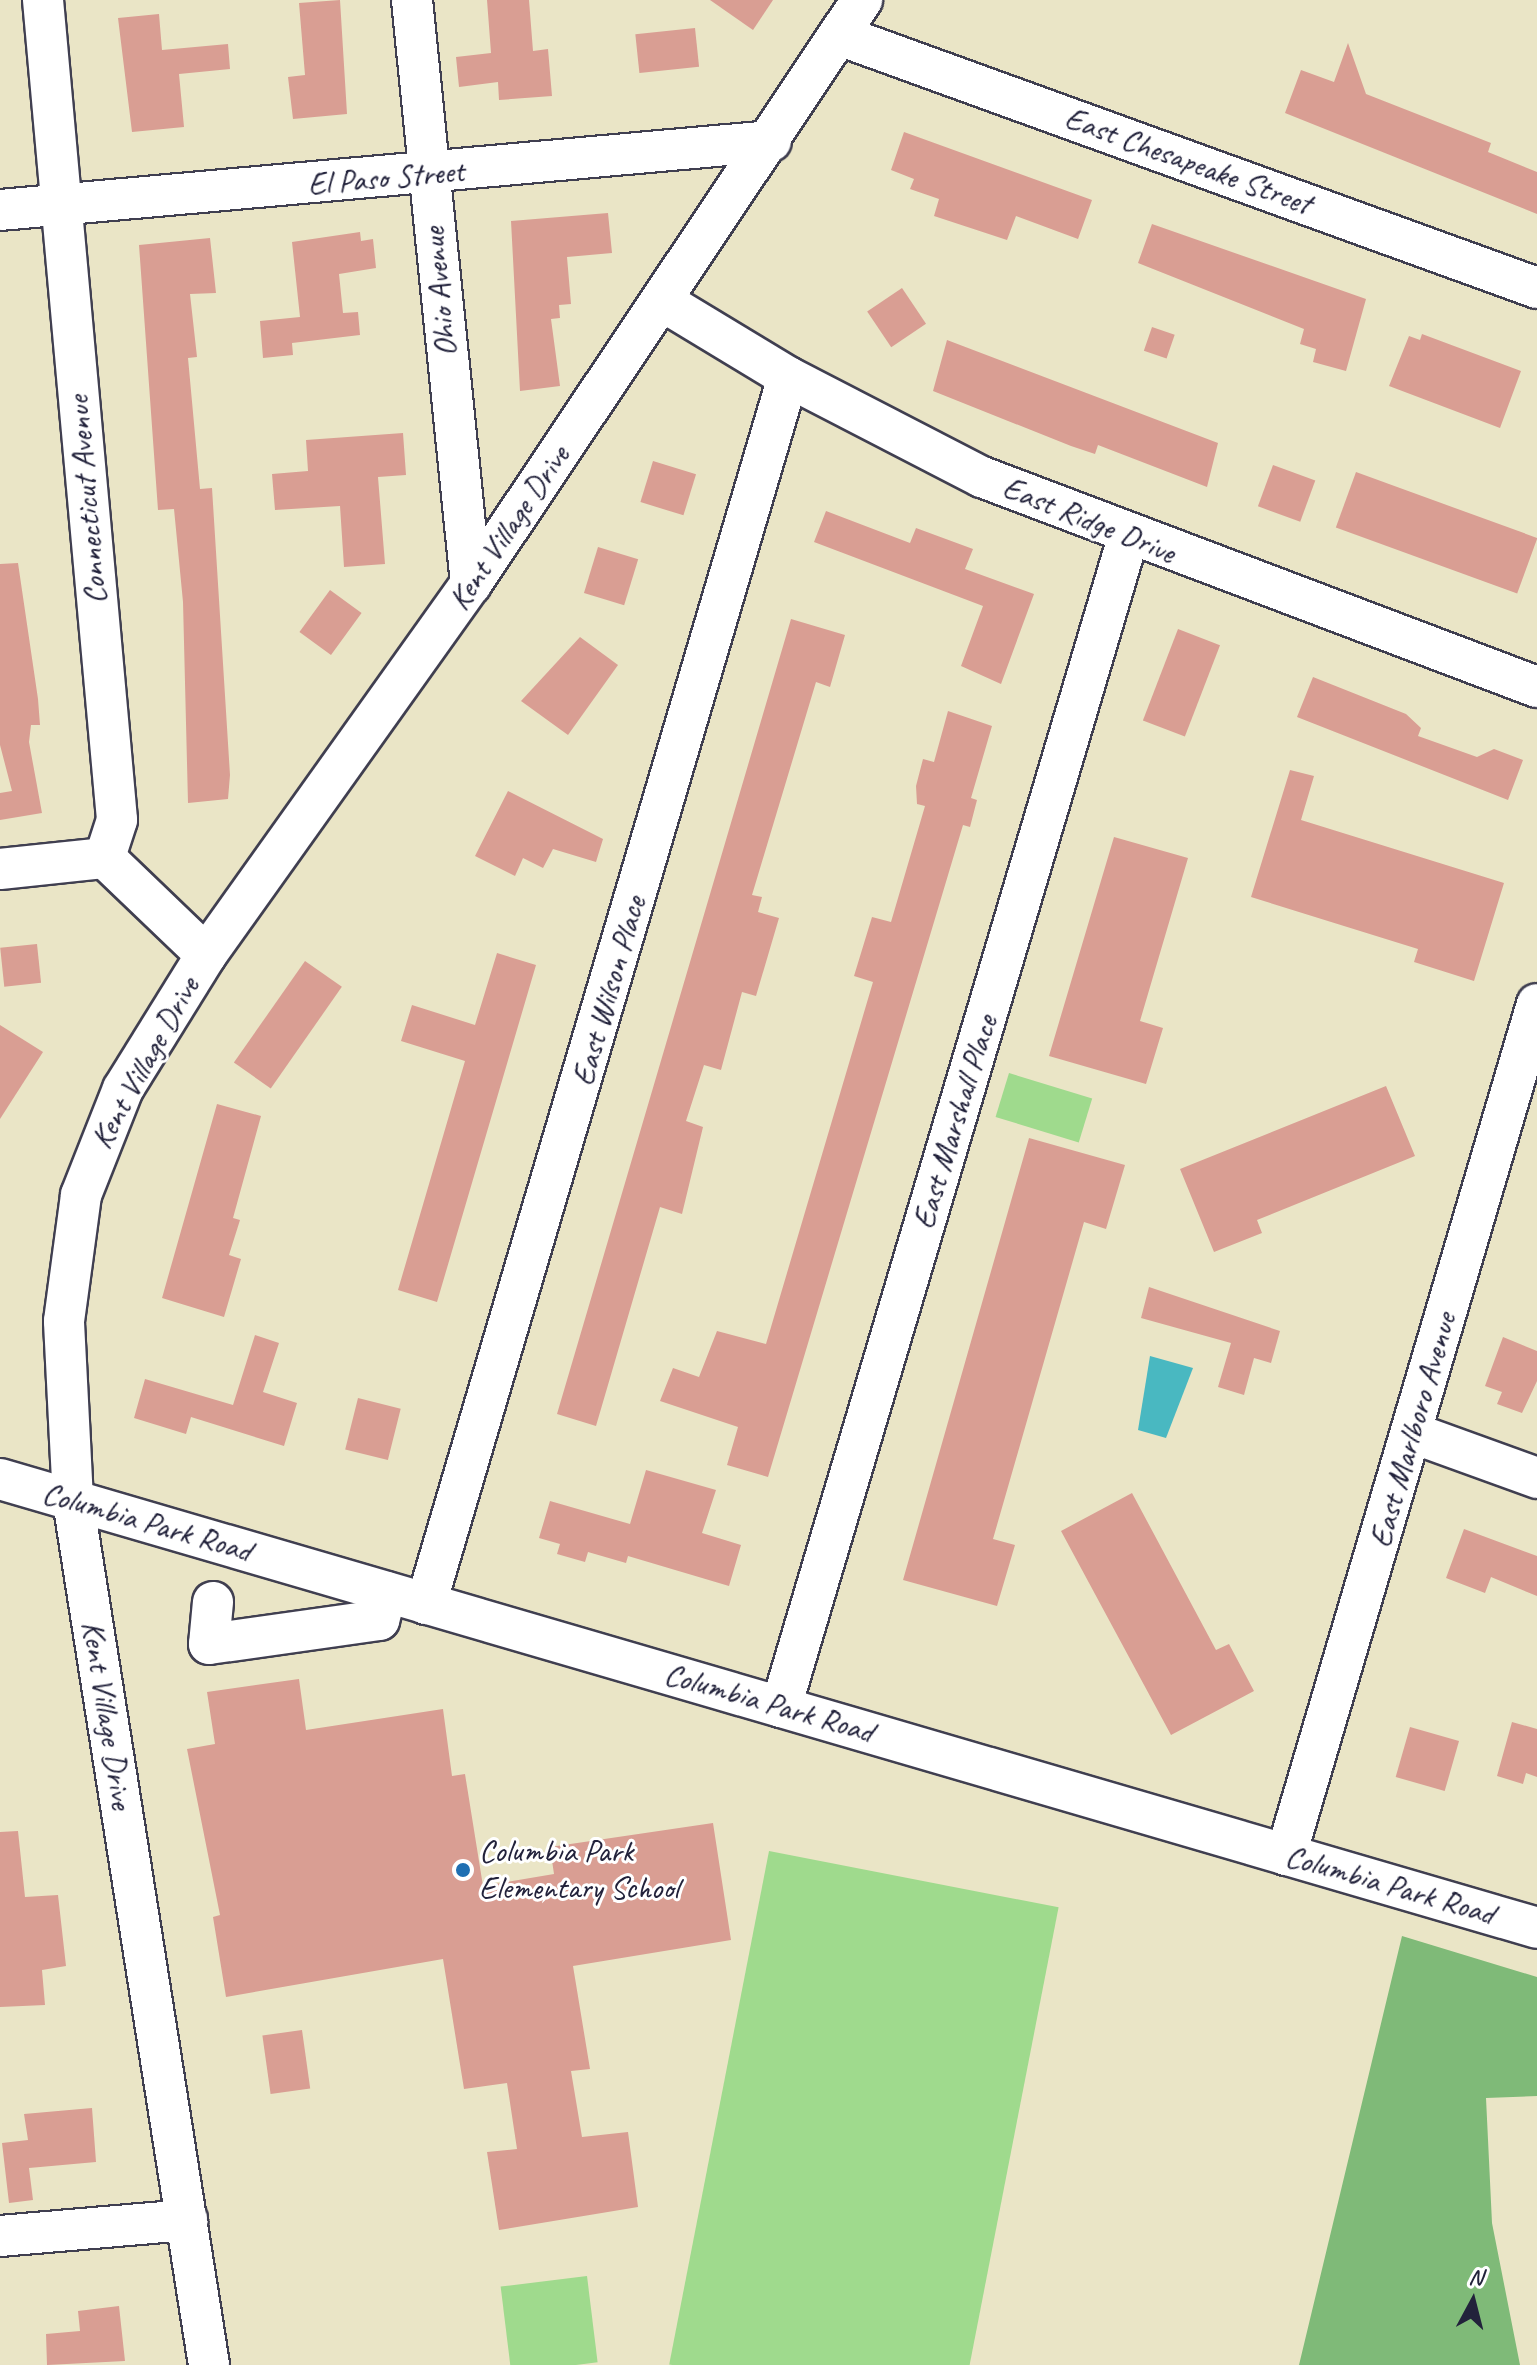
<!DOCTYPE html>
<style>
body{margin:0}
#map{position:relative;width:1537px;height:2365px;overflow:hidden;background:#eae5c6;font-family:Caveat,sans-serif}
div>[style]{position:absolute}
.green>*{inset:0;background:#9fda8d;transform-origin:0 0}
.forest>*{inset:0;background:#7fba78}
.water>*{inset:0;background:#49b8c1}
.building>*{inset:0;background:#d99e93;transform-origin:0 0}
.roads{filter:drop-shadow(2px 0 #403f50) drop-shadow(-2px 0 #403f50) drop-shadow(0 2px #403f50) drop-shadow(0 -2px #403f50)}
.minor>*{height:40px;margin:-20px;padding:0 20px;transform-origin:20px;border-radius:20px;background:#fff}
.dots>*{width:22px;height:22px;translate:-50% -50%;box-sizing:border-box;border:4px solid #fff;border-radius:50%}
span{translate:-50% -50%;white-space:nowrap;text-align:center;line-height:1.15;-webkit-text-stroke:6px #fff;paint-order:stroke}
.street-label{font-size:32px;color:#22223b}
.poi-label{font-size:32px;color:#22223b}
.left{translate:0 -50%;text-align:left}
.north{position:absolute;left:1433px;top:2261px;width:80px;height:80px;-webkit-text-stroke:6px #fff;paint-order:stroke;rotate:7deg;font-size:22px;font-weight:700;line-height:32px;text-align:center;color:#22223b}
.north::after{content:'';display:block;margin:auto;width:28px;height:36px;background:#22223b;clip-path:polygon(50% 0,100% 100%,50% 72%,0 100%)}
</style>
<div id="map">
<div class="green">
<div style="left:1009px;top:1073px;width:87px;height:46px;rotate:17deg"></div>
<div style="left:769px;top:1851px;width:295px;height:523px;rotate:11deg"></div>
<div style="left:587px;top:2276px;width:87px;height:87px;rotate:83deg"></div>
</div>
<div class="forest">
<div style="clip-path:polygon(1402px 1936px,1537px 1977px,1537px 2096px,1486px 2098px,1492px 2223px,1520px 2365px,1299px 2365px)"></div>
</div>
<div class="water">
<div style="clip-path:polygon(1150px 1356px,1193px 1368px,1166px 1438px,1138px 1430px)"></div>
</div>
<div class="building">
<div style="clip-path:polygon(340px 0,347px 114px,293px 119px,288px 77px,305px 75px,299px 3px)"></div>
<div style="clip-path:polygon(487px 0,529px 0,533px 51px,548px 49px,552px 96px,499px 100px,498px 82px,459px 87px,456px 57px,491px 53px)"></div>
<div style="clip-path:polygon(710px 0,773px 0,753px 30px)"></div>
<div style="clip-path:polygon(159px 14px,162px 50px,228px 44px,230px 69px,179px 74px,184px 127px,132px 132px,118px 18px)"></div>
<div style="left:695px;top:28px;width:39px;height:60px;rotate:84deg"></div>
<div style="clip-path:polygon(1348px 43px,1366px 94px,1491px 143px,1488px 152px,1537px 172px,1537px 214px,1285px 113px,1301px 70px,1334px 82px)"></div>
<div style="clip-path:polygon(904px 132px,1092px 200px,1078px 239px,1016px 216px,1007px 240px,934px 216px,939px 199px,910px 189px,914px 179px,891px 170px)"></div>
<div style="clip-path:polygon(608px 213px,612px 253px,567px 257px,571px 304px,559px 305px,560px 318px,551px 319px,560px 386px,520px 391px,511px 221px)"></div>
<div style="clip-path:polygon(1152px 224px,1366px 299px,1346px 371px,1313px 362px,1316px 349px,1300px 344px,1304px 329px,1138px 263px)"></div>
<div style="clip-path:polygon(360px 232px,361px 241px,373px 239px,376px 268px,339px 274px,343px 313px,358px 312px,360px 335px,292px 343px,293px 355px,263px 358px,260px 321px,300px 317px,292px 242px)"></div>
<div style="clip-path:polygon(210px 238px,216px 293px,190px 294px,197px 357px,188px 358px,200px 489px,212px 488px,230px 775px,228px 799px,188px 803px,183px 602px,174px 509px,158px 510px,139px 245px)"></div>
<div style="left:902px;top:288px;width:43px;height:42px;rotate:56deg"></div>
<div style="left:1152px;top:327px;width:24px;height:25px;rotate:19deg"></div>
<div style="clip-path:polygon(1422px 334px,1521px 371px,1500px 428px,1389px 386px,1409px 336px,1420px 340px)"></div>
<div style="clip-path:polygon(947px 340px,1218px 443px,1207px 487px,1098px 445px,1095px 454px,1071px 446px,933px 391px)"></div>
<div style="clip-path:polygon(403px 433px,406px 475px,378px 477px,385px 564px,344px 567px,340px 506px,275px 510px,272px 474px,308px 471px,306px 440px)"></div>
<div style="left:653px;top:461px;width:45px;height:43px;rotate:17deg"></div>
<div style="left:1273px;top:465px;width:45px;height:44px;rotate:20deg"></div>
<div style="left:1356px;top:472px;width:193px;height:59px;rotate:20deg"></div>
<div style="clip-path:polygon(826px 511px,910px 543px,916px 528px,973px 549px,965px 569px,1034px 594px,1001px 684px,961px 666px,983px 606px,814px 542px)"></div>
<div style="left:598px;top:547px;width:42px;height:48px;rotate:17deg"></div>
<div style="clip-path:polygon(18px 563px,38px 699px,40px 725px,31px 725px,29px 742px,42px 813px,0 820px,0 793px,12px 791px,0 745px,0 564px)"></div>
<div style="left:330px;top:590px;width:39px;height:52px;rotate:36deg"></div>
<div style="clip-path:polygon(791px 619px,845px 635px,830px 687px,816px 682px,752px 895px,762px 897px,758px 912px,779px 918px,756px 996px,742px 992px,721px 1070px,704px 1065px,686px 1121px,703px 1127px,682px 1214px,660px 1207px,596px 1426px,557px 1414px)"></div>
<div style="left:1178px;top:629px;width:45px;height:98px;rotate:21deg"></div>
<div style="clip-path:polygon(580px 637px,618px 665px,568px 735px,521px 701px)"></div>
<div style="clip-path:polygon(1313px 677px,1406px 714px,1421px 728px,1418px 736px,1477px 757px,1494px 749px,1523px 760px,1508px 800px,1297px 717px)"></div>
<div style="clip-path:polygon(948px 711px,992px 726px,971px 798px,977px 800px,970px 827px,963px 825px,768px 1477px,727px 1465px,738px 1427px,660px 1401px,673px 1368px,699px 1377px,717px 1331px,766px 1344px,873px 982px,854px 976px,872px 917px,891px 922px,925px 806px,917px 804px,916px 786px,923px 759px,934px 762px)"></div>
<div style="clip-path:polygon(1290px 770px,1314px 776px,1301px 820px,1504px 883px,1474px 981px,1414px 962px,1418px 949px,1251px 897px)"></div>
<div style="clip-path:polygon(508px 791px,603px 839px,596px 862px,553px 849px,543px 868px,523px 858px,515px 876px,475px 856px)"></div>
<div style="clip-path:polygon(1114px 837px,1188px 858px,1140px 1021px,1163px 1028px,1146px 1084px,1049px 1056px)"></div>
<div style="left:37px;top:944px;width:39px;height:37px;rotate:84deg"></div>
<div style="clip-path:polygon(497px 953px,536px 965px,437px 1302px,398px 1290px,465px 1061px,401px 1041px,412px 1005px,475px 1025px)"></div>
<div style="left:305px;top:961px;width:45px;height:124px;rotate:35deg"></div>
<div style="clip-path:polygon(0 1025px,43px 1052px,0 1119px)"></div>
<div style="clip-path:polygon(1386px 1086px,1415px 1156px,1257px 1220px,1262px 1233px,1214px 1252px,1180px 1169px)"></div>
<div style="clip-path:polygon(217px 1104px,261px 1116px,233px 1218px,240px 1220px,229px 1255px,241px 1259px,224px 1317px,162px 1298px)"></div>
<div style="clip-path:polygon(1029px 1138px,1125px 1165px,1106px 1229px,1084px 1222px,993px 1539px,1015px 1545px,997px 1606px,903px 1580px)"></div>
<div style="clip-path:polygon(1149px 1287px,1280px 1331px,1271px 1363px,1254px 1358px,1244px 1395px,1218px 1387px,1231px 1343px,1141px 1318px)"></div>
<div style="clip-path:polygon(255px 1335px,279px 1343px,263px 1392px,297px 1403px,284px 1446px,191px 1417px,186px 1434px,134px 1418px,145px 1379px,233px 1405px)"></div>
<div style="clip-path:polygon(1503px 1337px,1537px 1351px,1537px 1381px,1522px 1413px,1497px 1404px,1502px 1392px,1485px 1386px)"></div>
<div style="left:358px;top:1398px;width:44px;height:53px;rotate:14deg"></div>
<div style="clip-path:polygon(646px 1470px,716px 1490px,702px 1533px,741px 1545px,729px 1586px,628px 1556px,626px 1563px,588px 1552px,585px 1562px,557px 1554px,560px 1544px,539px 1538px,550px 1501px,630px 1524px)"></div>
<div style="clip-path:polygon(1132px 1493px,1216px 1650px,1229px 1644px,1254px 1691px,1171px 1735px,1061px 1531px)"></div>
<div style="clip-path:polygon(1464px 1529px,1537px 1556px,1537px 1596px,1491px 1577px,1485px 1593px,1446px 1578px)"></div>
<div style="clip-path:polygon(299px 1679px,306px 1730px,443px 1709px,452px 1776px,465px 1774px,483px 1886px,554px 1874px,550px 1847px,713px 1823px,731px 1940px,573px 1966px,590px 2069px,571px 2071px,582px 2137px,628px 2132px,638px 2207px,499px 2230px,487px 2152px,517px 2149px,507px 2083px,464px 2089px,443px 1959px,226px 1997px,213px 1917px,220px 1915px,187px 1749px,215px 1744px,207px 1692px)"></div>
<div style="clip-path:polygon(1512px 1722px,1537px 1729px,1537px 1777px,1526px 1773px,1523px 1784px,1497px 1776px)"></div>
<div style="left:1410px;top:1727px;width:51px;height:52px;rotate:16deg"></div>
<div style="clip-path:polygon(18px 1831px,25px 1897px,58px 1895px,66px 1966px,42px 1970px,45px 2005px,0 2007px,0 1832px)"></div>
<div style="left:302px;top:2030px;width:59px;height:40px;rotate:82deg"></div>
<div style="clip-path:polygon(92px 2108px,96px 2162px,29px 2168px,33px 2200px,9px 2203px,2px 2143px,28px 2140px,24px 2114px)"></div>
<div style="clip-path:polygon(119px 2306px,125px 2361px,47px 2365px,46px 2334px,80px 2331px,78px 2311px)"></div>
</div>
<div class="roads">
<div class="minor">
<div style="left:43px;top:0;width:823px;rotate:84.84deg"></div>
<div style="left:117px;top:820px;width:40px;rotate:108deg"></div>
<div style="left:412px;top:0;width:587px;rotate:84.23deg"></div>
<div style="left:839px;top:35px;width:742px;rotate:19.92deg"></div>
<div style="left:0;top:210px;width:774px;rotate:-5.11deg"></div>
<div style="left:664px;top:302px;width:145px;rotate:31.2deg"></div>
<div style="left:788px;top:377px;width:218px;rotate:27.3deg"></div>
<div style="left:982px;top:477px;width:593px;rotate:20.73deg"></div>
<div style="left:105px;top:858px;width:140px;rotate:43.8deg"></div>
<div style="left:0;top:869px;width:106px;rotate:-6deg"></div>
<div style="left:1413px;top:1433px;width:132px;rotate:19.9deg"></div>
<div style="left:0;top:1479px;width:1601px;rotate:16.28deg"></div>
<div style="left:213px;top:1602px;width:42px;rotate:95.4deg"></div>
<div style="left:209px;top:1644px;width:172px;rotate:-8deg"></div>
<div style="left:379px;top:1620px;width:29px;rotate:-74deg"></div>
<div style="left:426px;top:1604px;width:1279px;rotate:-73.56deg"></div>
<div style="left:781px;top:1707px;width:1219px;rotate:-73.47deg"></div>
<div style="left:1286px;top:1855px;width:887px;rotate:-73.57deg"></div>
<div style="left:0;top:2236px;width:188px;rotate:-4.9deg"></div>
<div style="left:209px;top:2365px;width:876px;rotate:-98.94deg"></div>
<div style="left:73px;top:1500px;width:179px;rotate:-92.9deg"></div>
<div style="left:64px;top:1321px;width:127px;rotate:-82.3deg"></div>
<div style="left:81px;top:1195px;width:114px;rotate:-68.4deg"></div>
<div style="left:123px;top:1089px;width:158px;rotate:-58.2deg"></div>
<div style="left:206px;top:955px;width:456px;rotate:-54.5deg"></div>
<div style="left:471px;top:584px;width:703px;rotate:-56.2deg"></div>
</div>
</div>
<div class="dots">
<div style="left:463px;top:1870px;background:#1f6fb2"></div>
</div>
<div class="street-label">
<span style="left:1188px;top:161px;rotate:20deg">East Chesapeake Street</span>
<span style="left:386px;top:178px;rotate:-5deg">El Paso Street</span>
<span style="left:440px;top:292px;rotate:-96deg">Ohio Avenue</span>
<span style="left:87px;top:500px;rotate:-95deg">Connecticut Avenue</span>
<span style="left:1089px;top:520px;rotate:22deg">East Ridge Drive</span>
<span style="left:509px;top:528px;rotate:-56deg">Kent Village Drive</span>
<span style="left:609px;top:991px;rotate:-74deg">East Wilson Place</span>
<span style="left:145px;top:1063px;rotate:-61deg">Kent Village Drive</span>
<span style="left:955px;top:1122px;rotate:-73deg">East Marshall Place</span>
<span style="left:1413px;top:1430px;rotate:-74deg">East Marlboro Avenue</span>
<span style="left:147px;top:1522px;rotate:16deg">Columbia Park Road</span>
<span style="left:769px;top:1703px;rotate:16deg">Columbia Park Road</span>
<span style="left:107px;top:1715px;rotate:81deg">Kent Village Drive</span>
<span style="left:1390px;top:1885px;rotate:16deg">Columbia Park Road</span>
</div>
<div class="poi-label">
<span class="left" style="left:479px;top:1870px">Columbia Park<br>Elementary School</span>
</div>
<div class="north">N</div>
</div>
